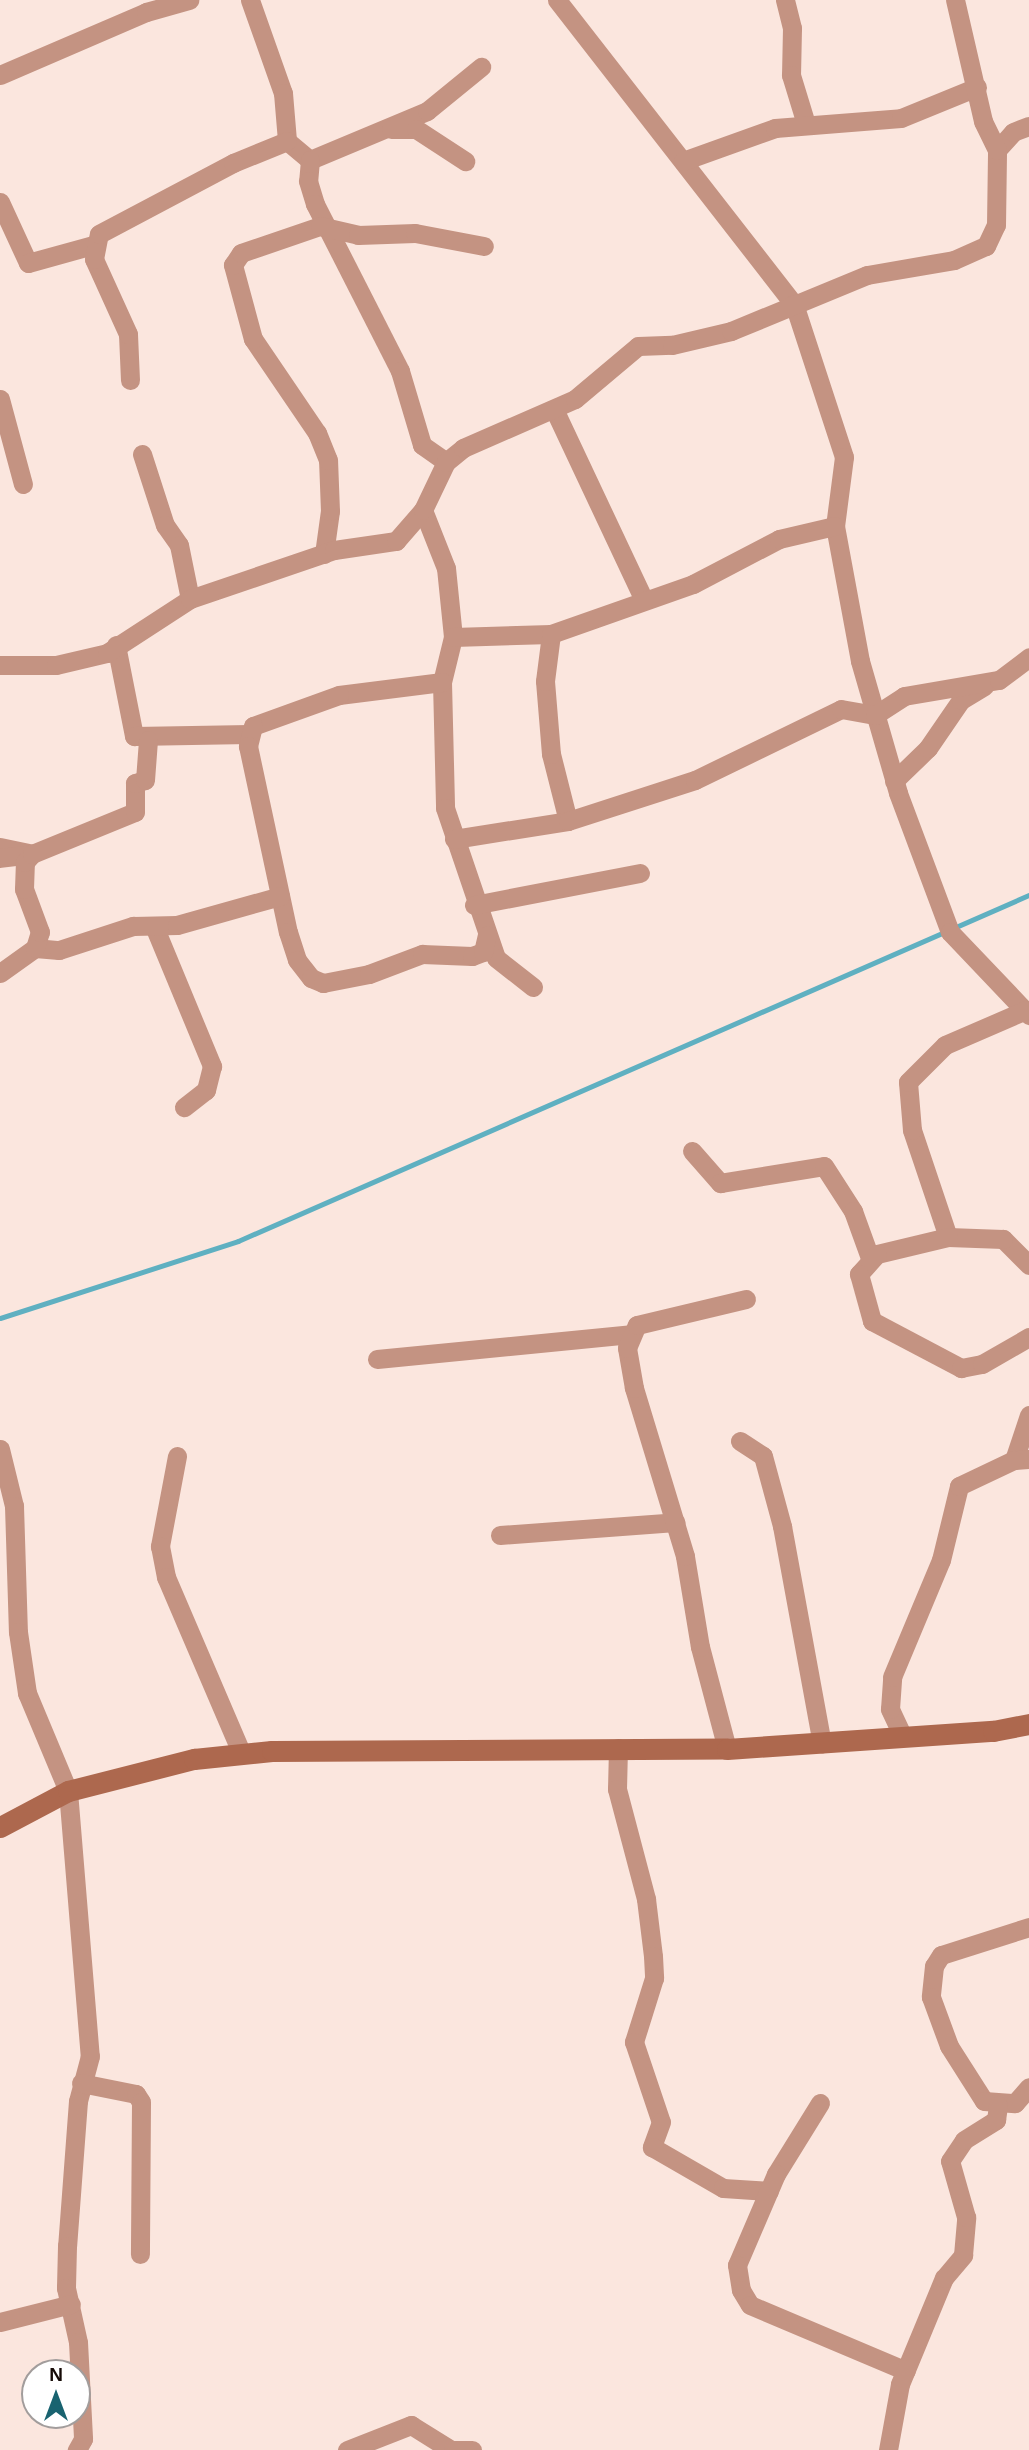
<!DOCTYPE html>
<style>
body{margin:0}
#map{position:relative;width:1029px;height:2450px;overflow:hidden;background:#fbe6de;font-family:Arial,sans-serif}
div>[style]{position:absolute}
.stream>*{height:5px;margin:-2.5px;padding:0 2.5px;transform-origin:2.5px;border-radius:2.5px;background:#5fb0c1}
.street>*{height:19px;margin:-9.5px;padding:0 9.5px;transform-origin:9.5px;border-radius:9.5px;background:#c49382}
.secondary>*{height:21px;margin:-10.5px;padding:0 10.5px;transform-origin:10.5px;border-radius:10.5px;background:#ad684e}
span{translate:-50% -50%;white-space:nowrap;text-align:center;line-height:1.15;-webkit-text-stroke:6px #fff;paint-order:stroke}
.north{position:absolute;left:21px;top:2359px;width:70px;height:70px;box-sizing:border-box;background:#fff;border:2px solid #a29d9c;border-radius:50%;rotate:0deg;font-size:19px;font-weight:700;line-height:28px;text-align:center;color:#160b07}
.north::after{content:'';display:block;margin:auto;width:24px;height:32px;background:#196370;clip-path:polygon(50% 0,100% 100%,50% 72%,0 100%)}
</style>
<div id="map">
<div class="stream">
<div style="left:0;top:1318px;width:250px;rotate:-17.9deg"></div>
<div style="left:238px;top:1241px;width:863px;rotate:-23.63deg"></div>
</div>
<div class="street">
<div style="left:250px;top:0;width:99px;rotate:70.5deg"></div>
<div style="left:283px;top:93px;width:48px;rotate:85.2deg"></div>
<div style="left:287px;top:141px;width:30px;rotate:40deg"></div>
<div style="left:310px;top:160px;width:127px;rotate:-22.7deg"></div>
<div style="left:427px;top:111px;width:70px;rotate:-39.2deg"></div>
<div style="left:557px;top:0;width:385px;rotate:52.1deg"></div>
<div style="left:794px;top:304px;width:161px;rotate:71.9deg"></div>
<div style="left:844px;top:457px;width:70px;rotate:97.4deg"></div>
<div style="left:835px;top:526px;width:137px;rotate:79.5deg"></div>
<div style="left:860px;top:661px;width:137px;rotate:73.9deg"></div>
<div style="left:898px;top:793px;width:148px;rotate:69.5deg"></div>
<div style="left:950px;top:932px;width:115px;rotate:46.4deg"></div>
<div style="left:785px;top:0;width:29px;rotate:76deg"></div>
<div style="left:792px;top:28px;width:47px;rotate:91.2deg"></div>
<div style="left:791px;top:75px;width:51px;rotate:73deg"></div>
<div style="left:0;top:75px;width:159px;rotate:-23.3deg"></div>
<div style="left:146px;top:12px;width:45px;rotate:-15.6deg"></div>
<div style="left:391px;top:129px;width:25px"></div>
<div style="left:416px;top:129px;width:59px;rotate:33.1deg"></div>
<div style="left:997px;top:150px;width:24px;rotate:-48deg"></div>
<div style="left:1013px;top:132px;width:17px;rotate:-21deg"></div>
<div style="left:310px;top:160px;width:21px;rotate:95deg"></div>
<div style="left:308px;top:181px;width:24px;rotate:73deg"></div>
<div style="left:315px;top:204px;width:187px;rotate:63deg"></div>
<div style="left:400px;top:371px;width:77px;rotate:73.4deg"></div>
<div style="left:422px;top:445px;width:29px;rotate:35deg"></div>
<div style="left:683px;top:161px;width:98px;rotate:-19.7deg"></div>
<div style="left:775px;top:128px;width:126px;rotate:-4.5deg"></div>
<div style="left:901px;top:118px;width:82px;rotate:-22.2deg"></div>
<div style="left:0;top:202px;width:67px;rotate:65.3deg"></div>
<div style="left:28px;top:263px;width:67px;rotate:-15.5deg"></div>
<div style="left:130px;top:380px;width:46px;rotate:-92.5deg"></div>
<div style="left:128px;top:334px;width:82px;rotate:-114.4deg"></div>
<div style="left:94px;top:259px;width:25px;rotate:-79deg"></div>
<div style="left:99px;top:234px;width:152px;rotate:-27.9deg"></div>
<div style="left:233px;top:163px;width:58px;rotate:-22.2deg"></div>
<div style="left:0;top:399px;width:88px;rotate:74.9deg"></div>
<div style="left:554px;top:409px;width:211px;rotate:64.8deg"></div>
<div style="left:142px;top:454px;width:75px;rotate:72.1deg"></div>
<div style="left:165px;top:525px;width:24px;rotate:55deg"></div>
<div style="left:179px;top:545px;width:55px;rotate:78.5deg"></div>
<div style="left:423px;top:510px;width:62px;rotate:68.4deg"></div>
<div style="left:446px;top:568px;width:69px;rotate:84.2deg"></div>
<div style="left:453px;top:637px;width:46px;rotate:103.7deg"></div>
<div style="left:442px;top:682px;width:126px;rotate:88.6deg"></div>
<div style="left:445px;top:808px;width:158px;rotate:71.2deg"></div>
<div style="left:496px;top:958px;width:47px;rotate:38.1deg"></div>
<div style="left:324px;top:554px;width:43px;rotate:-82.1deg"></div>
<div style="left:330px;top:511px;width:51px;rotate:-92.2deg"></div>
<div style="left:328px;top:460px;width:29px;rotate:-112deg"></div>
<div style="left:317px;top:433px;width:114px;rotate:-124.2deg"></div>
<div style="left:253px;top:339px;width:77px;rotate:-105.1deg"></div>
<div style="left:233px;top:265px;width:14px;rotate:-56deg"></div>
<div style="left:241px;top:253px;width:83px;rotate:-18.9deg"></div>
<div style="left:320px;top:226px;width:39px;rotate:13deg"></div>
<div style="left:358px;top:235px;width:57px;rotate:-2deg"></div>
<div style="left:415px;top:233px;width:70px;rotate:10.7deg"></div>
<div style="left:453px;top:637px;width:98px;rotate:-1.8deg"></div>
<div style="left:116px;top:645px;width:93px;rotate:78.8deg"></div>
<div style="left:134px;top:736px;width:115px;rotate:-1deg"></div>
<div style="left:0;top:665px;width:56px"></div>
<div style="left:56px;top:665px;width:52px;rotate:-13.2deg"></div>
<div style="left:107px;top:653px;width:99px;rotate:-33deg"></div>
<div style="left:190px;top:599px;width:152px;rotate:-18.8deg"></div>
<div style="left:334px;top:550px;width:63px;rotate:-8.3deg"></div>
<div style="left:396px;top:541px;width:41px;rotate:-48.9deg"></div>
<div style="left:423px;top:510px;width:53px;rotate:-64.4deg"></div>
<div style="left:446px;top:462px;width:22px;rotate:-39deg"></div>
<div style="left:463px;top:448px;width:122px;rotate:-23.6deg"></div>
<div style="left:575px;top:399px;width:82px;rotate:-40.1deg"></div>
<div style="left:638px;top:346px;width:34px;rotate:-2deg"></div>
<div style="left:672px;top:345px;width:61px;rotate:-13.3deg"></div>
<div style="left:731px;top:331px;width:147px;rotate:-22.4deg"></div>
<div style="left:867px;top:275px;width:88px;rotate:-9.8deg"></div>
<div style="left:954px;top:260px;width:35px;rotate:-24deg"></div>
<div style="left:986px;top:246px;width:23px;rotate:-65deg"></div>
<div style="left:996px;top:225px;width:75px;rotate:-89.2deg"></div>
<div style="left:997px;top:150px;width:32px;rotate:-116deg"></div>
<div style="left:983px;top:121px;width:124px;rotate:-103deg"></div>
<div style="left:442px;top:682px;width:104px;rotate:172.8deg"></div>
<div style="left:339px;top:695px;width:91px;rotate:160.2deg"></div>
<div style="left:253px;top:726px;width:21px;rotate:104deg"></div>
<div style="left:248px;top:746px;width:190px;rotate:77.9deg"></div>
<div style="left:288px;top:932px;width:29px;rotate:72deg"></div>
<div style="left:297px;top:960px;width:23px;rotate:52deg"></div>
<div style="left:311px;top:978px;width:13px;rotate:23deg"></div>
<div style="left:323px;top:983px;width:47px;rotate:-11.1deg"></div>
<div style="left:369px;top:974px;width:57px;rotate:-20.7deg"></div>
<div style="left:422px;top:954px;width:50px;rotate:2.3deg"></div>
<div style="left:472px;top:956px;width:12px;rotate:-20deg"></div>
<div style="left:483px;top:952px;width:17px;rotate:-77deg"></div>
<div style="left:894px;top:781px;width:47px;rotate:-44.1deg"></div>
<div style="left:928px;top:748px;width:58px;rotate:-55.5deg"></div>
<div style="left:961px;top:700px;width:27px;rotate:-31deg"></div>
<div style="left:568px;top:821px;width:69px;rotate:-104.2deg"></div>
<div style="left:551px;top:754px;width:73px;rotate:-94.7deg"></div>
<div style="left:545px;top:681px;width:47px;rotate:-82.7deg"></div>
<div style="left:551px;top:634px;width:151px;rotate:-19.4deg"></div>
<div style="left:693px;top:584px;width:97px;rotate:-27.6deg"></div>
<div style="left:779px;top:539px;width:57px;rotate:-13.1deg"></div>
<div style="left:454px;top:839px;width:115px;rotate:-9deg"></div>
<div style="left:568px;top:821px;width:133px;rotate:-17.9deg"></div>
<div style="left:695px;top:780px;width:162px;rotate:-25.9deg"></div>
<div style="left:841px;top:709px;width:35px;rotate:10deg"></div>
<div style="left:875px;top:715px;width:35px;rotate:-33deg"></div>
<div style="left:904px;top:696px;width:96px;rotate:-9.6deg"></div>
<div style="left:999px;top:680px;width:38px;rotate:-37deg"></div>
<div style="left:0;top:847px;width:33px;rotate:12deg"></div>
<div style="left:32px;top:854px;width:32px;rotate:173deg"></div>
<div style="left:474px;top:905px;width:169px;rotate:-10.9deg"></div>
<div style="left:154px;top:926px;width:152px;rotate:67.5deg"></div>
<div style="left:212px;top:1066px;width:25px;rotate:104deg"></div>
<div style="left:206px;top:1090px;width:28px;rotate:142deg"></div>
<div style="left:35px;top:948px;width:24px;rotate:5deg"></div>
<div style="left:59px;top:950px;width:78px;rotate:-18deg"></div>
<div style="left:133px;top:926px;width:44px;rotate:-1.3deg"></div>
<div style="left:177px;top:925px;width:107px;rotate:-15.7deg"></div>
<div style="left:0;top:973px;width:43px;rotate:-35.5deg"></div>
<div style="left:35px;top:948px;width:17px;rotate:-73deg"></div>
<div style="left:40px;top:932px;width:46px;rotate:-110.4deg"></div>
<div style="left:24px;top:889px;width:27px;rotate:-88deg"></div>
<div style="left:25px;top:862px;width:11px;rotate:-49deg"></div>
<div style="left:32px;top:854px;width:111px;rotate:-22.2deg"></div>
<div style="left:135px;top:812px;width:29px;rotate:-90deg"></div>
<div style="left:135px;top:783px;width:10px;rotate:-17deg"></div>
<div style="left:145px;top:780px;width:40px;rotate:-85.7deg"></div>
<div style="left:692px;top:1151px;width:43px;rotate:48.8deg"></div>
<div style="left:720px;top:1183px;width:105px;rotate:-9.3deg"></div>
<div style="left:824px;top:1166px;width:54px;rotate:57.2deg"></div>
<div style="left:853px;top:1211px;width:50px;rotate:70.1deg"></div>
<div style="left:948px;top:1237px;width:113px;rotate:-108.6deg"></div>
<div style="left:912px;top:1130px;width:48px;rotate:-94.8deg"></div>
<div style="left:908px;top:1082px;width:52px;rotate:-45deg"></div>
<div style="left:945px;top:1045px;width:88px;rotate:-23.4deg"></div>
<div style="left:1029px;top:1265px;width:37px;rotate:-135deg"></div>
<div style="left:1003px;top:1239px;width:55px;rotate:-177.9deg"></div>
<div style="left:948px;top:1237px;width:73px;rotate:166.5deg"></div>
<div style="left:877px;top:1254px;width:27px;rotate:132deg"></div>
<div style="left:859px;top:1274px;width:49px;rotate:74.5deg"></div>
<div style="left:872px;top:1321px;width:101px;rotate:27.8deg"></div>
<div style="left:961px;top:1368px;width:21px;rotate:-11deg"></div>
<div style="left:982px;top:1364px;width:54px;rotate:-29.9deg"></div>
<div style="left:377px;top:1359px;width:255px;rotate:-5.6deg"></div>
<div style="left:1029px;top:1415px;width:47px;rotate:108.4deg"></div>
<div style="left:1014px;top:1460px;width:15px;rotate:-4deg"></div>
<div style="left:740px;top:1441px;width:27px;rotate:33deg"></div>
<div style="left:763px;top:1456px;width:73px;rotate:74.8deg"></div>
<div style="left:782px;top:1526px;width:221px;rotate:79.6deg"></div>
<div style="left:0;top:1449px;width:59px;rotate:76.2deg"></div>
<div style="left:14px;top:1506px;width:126px;rotate:88.2deg"></div>
<div style="left:18px;top:1632px;width:62px;rotate:81.6deg"></div>
<div style="left:27px;top:1693px;width:106px;rotate:67.3deg"></div>
<div style="left:68px;top:1791px;width:266px;rotate:85.3deg"></div>
<div style="left:90px;top:2056px;width:47px;rotate:104.9deg"></div>
<div style="left:78px;top:2101px;width:145px;rotate:94.3deg"></div>
<div style="left:67px;top:2246px;width:42px;rotate:91.4deg"></div>
<div style="left:66px;top:2288px;width:55px;rotate:77.5deg"></div>
<div style="left:78px;top:2342px;width:97px;rotate:87deg"></div>
<div style="left:83px;top:2439px;width:13px;rotate:119deg"></div>
<div style="left:177px;top:1456px;width:92px;rotate:100.7deg"></div>
<div style="left:160px;top:1546px;width:32px;rotate:79deg"></div>
<div style="left:166px;top:1577px;width:193px;rotate:66.8deg"></div>
<div style="left:500px;top:1535px;width:176px;rotate:-4.2deg"></div>
<div style="left:903px;top:1737px;width:31px;rotate:-115deg"></div>
<div style="left:890px;top:1709px;width:32px;rotate:-86deg"></div>
<div style="left:892px;top:1677px;width:127px;rotate:-67.3deg"></div>
<div style="left:941px;top:1560px;width:76px;rotate:-76.3deg"></div>
<div style="left:959px;top:1486px;width:61px;rotate:-25.3deg"></div>
<div style="left:618px;top:1748px;width:41px;rotate:91.4deg"></div>
<div style="left:617px;top:1789px;width:114px;rotate:75.2deg"></div>
<div style="left:646px;top:1899px;width:57px;rotate:83deg"></div>
<div style="left:653px;top:1956px;width:22px;rotate:87deg"></div>
<div style="left:654px;top:1978px;width:67px;rotate:107.4deg"></div>
<div style="left:634px;top:2042px;width:84px;rotate:71.4deg"></div>
<div style="left:661px;top:2122px;width:27px;rotate:110deg"></div>
<div style="left:652px;top:2147px;width:82px;rotate:30deg"></div>
<div style="left:723px;top:2188px;width:46px;rotate:3.7deg"></div>
<div style="left:727px;top:1749px;width:106px;rotate:-104.8deg"></div>
<div style="left:700px;top:1647px;width:92px;rotate:-99.4deg"></div>
<div style="left:685px;top:1556px;width:176px;rotate:-106.9deg"></div>
<div style="left:634px;top:1388px;width:41px;rotate:-99.9deg"></div>
<div style="left:627px;top:1348px;width:25px;rotate:-67deg"></div>
<div style="left:637px;top:1325px;width:112px;rotate:-13.4deg"></div>
<div style="left:1029px;top:1927px;width:92px;rotate:162.3deg"></div>
<div style="left:941px;top:1955px;width:13px;rotate:122deg"></div>
<div style="left:934px;top:1966px;width:31px;rotate:96deg"></div>
<div style="left:931px;top:1997px;width:52px;rotate:69.8deg"></div>
<div style="left:949px;top:2046px;width:65px;rotate:57.5deg"></div>
<div style="left:984px;top:2101px;width:31px;rotate:4deg"></div>
<div style="left:1015px;top:2103px;width:21px;rotate:-49deg"></div>
<div style="left:81px;top:2083px;width:56px;rotate:11.3deg"></div>
<div style="left:136px;top:2094px;width:9px;rotate:58deg"></div>
<div style="left:141px;top:2102px;width:152px;rotate:90.4deg"></div>
<div style="left:820px;top:2103px;width:84px;rotate:121.8deg"></div>
<div style="left:776px;top:2174px;width:99px;rotate:113.2deg"></div>
<div style="left:737px;top:2265px;width:25px;rotate:81deg"></div>
<div style="left:741px;top:2290px;width:17px;rotate:59deg"></div>
<div style="left:750px;top:2305px;width:169px;rotate:22.9deg"></div>
<div style="left:0;top:2322px;width:73px;rotate:-14.2deg"></div>
<div style="left:347px;top:2450px;width:69px;rotate:-21.3deg"></div>
<div style="left:411px;top:2425px;width:47px;rotate:32deg"></div>
<div style="left:453px;top:2450px;width:19px"></div>
<div style="left:888px;top:2450px;width:67px;rotate:-79.7deg"></div>
<div style="left:900px;top:2384px;width:115px;rotate:-67.5deg"></div>
<div style="left:944px;top:2278px;width:30px;rotate:-50deg"></div>
<div style="left:963px;top:2255px;width:38px;rotate:-85deg"></div>
<div style="left:966px;top:2217px;width:58px;rotate:-105.9deg"></div>
<div style="left:950px;top:2161px;width:25px;rotate:-56deg"></div>
<div style="left:964px;top:2140px;width:38px;rotate:-32deg"></div>
<div style="left:996px;top:2120px;width:15px;rotate:-82deg"></div>
</div>
<div class="secondary">
<div style="left:0;top:1827px;width:77px;rotate:-27.9deg"></div>
<div style="left:68px;top:1791px;width:130px;rotate:-14.3deg"></div>
<div style="left:194px;top:1759px;width:78px;rotate:-5.9deg"></div>
<div style="left:272px;top:1751px;width:455px;rotate:-0.3deg"></div>
<div style="left:727px;top:1749px;width:267px;rotate:-3.9deg"></div>
<div style="left:993px;top:1731px;width:37px;rotate:-11deg"></div>
</div>
<div class="north">N</div>
</div>
